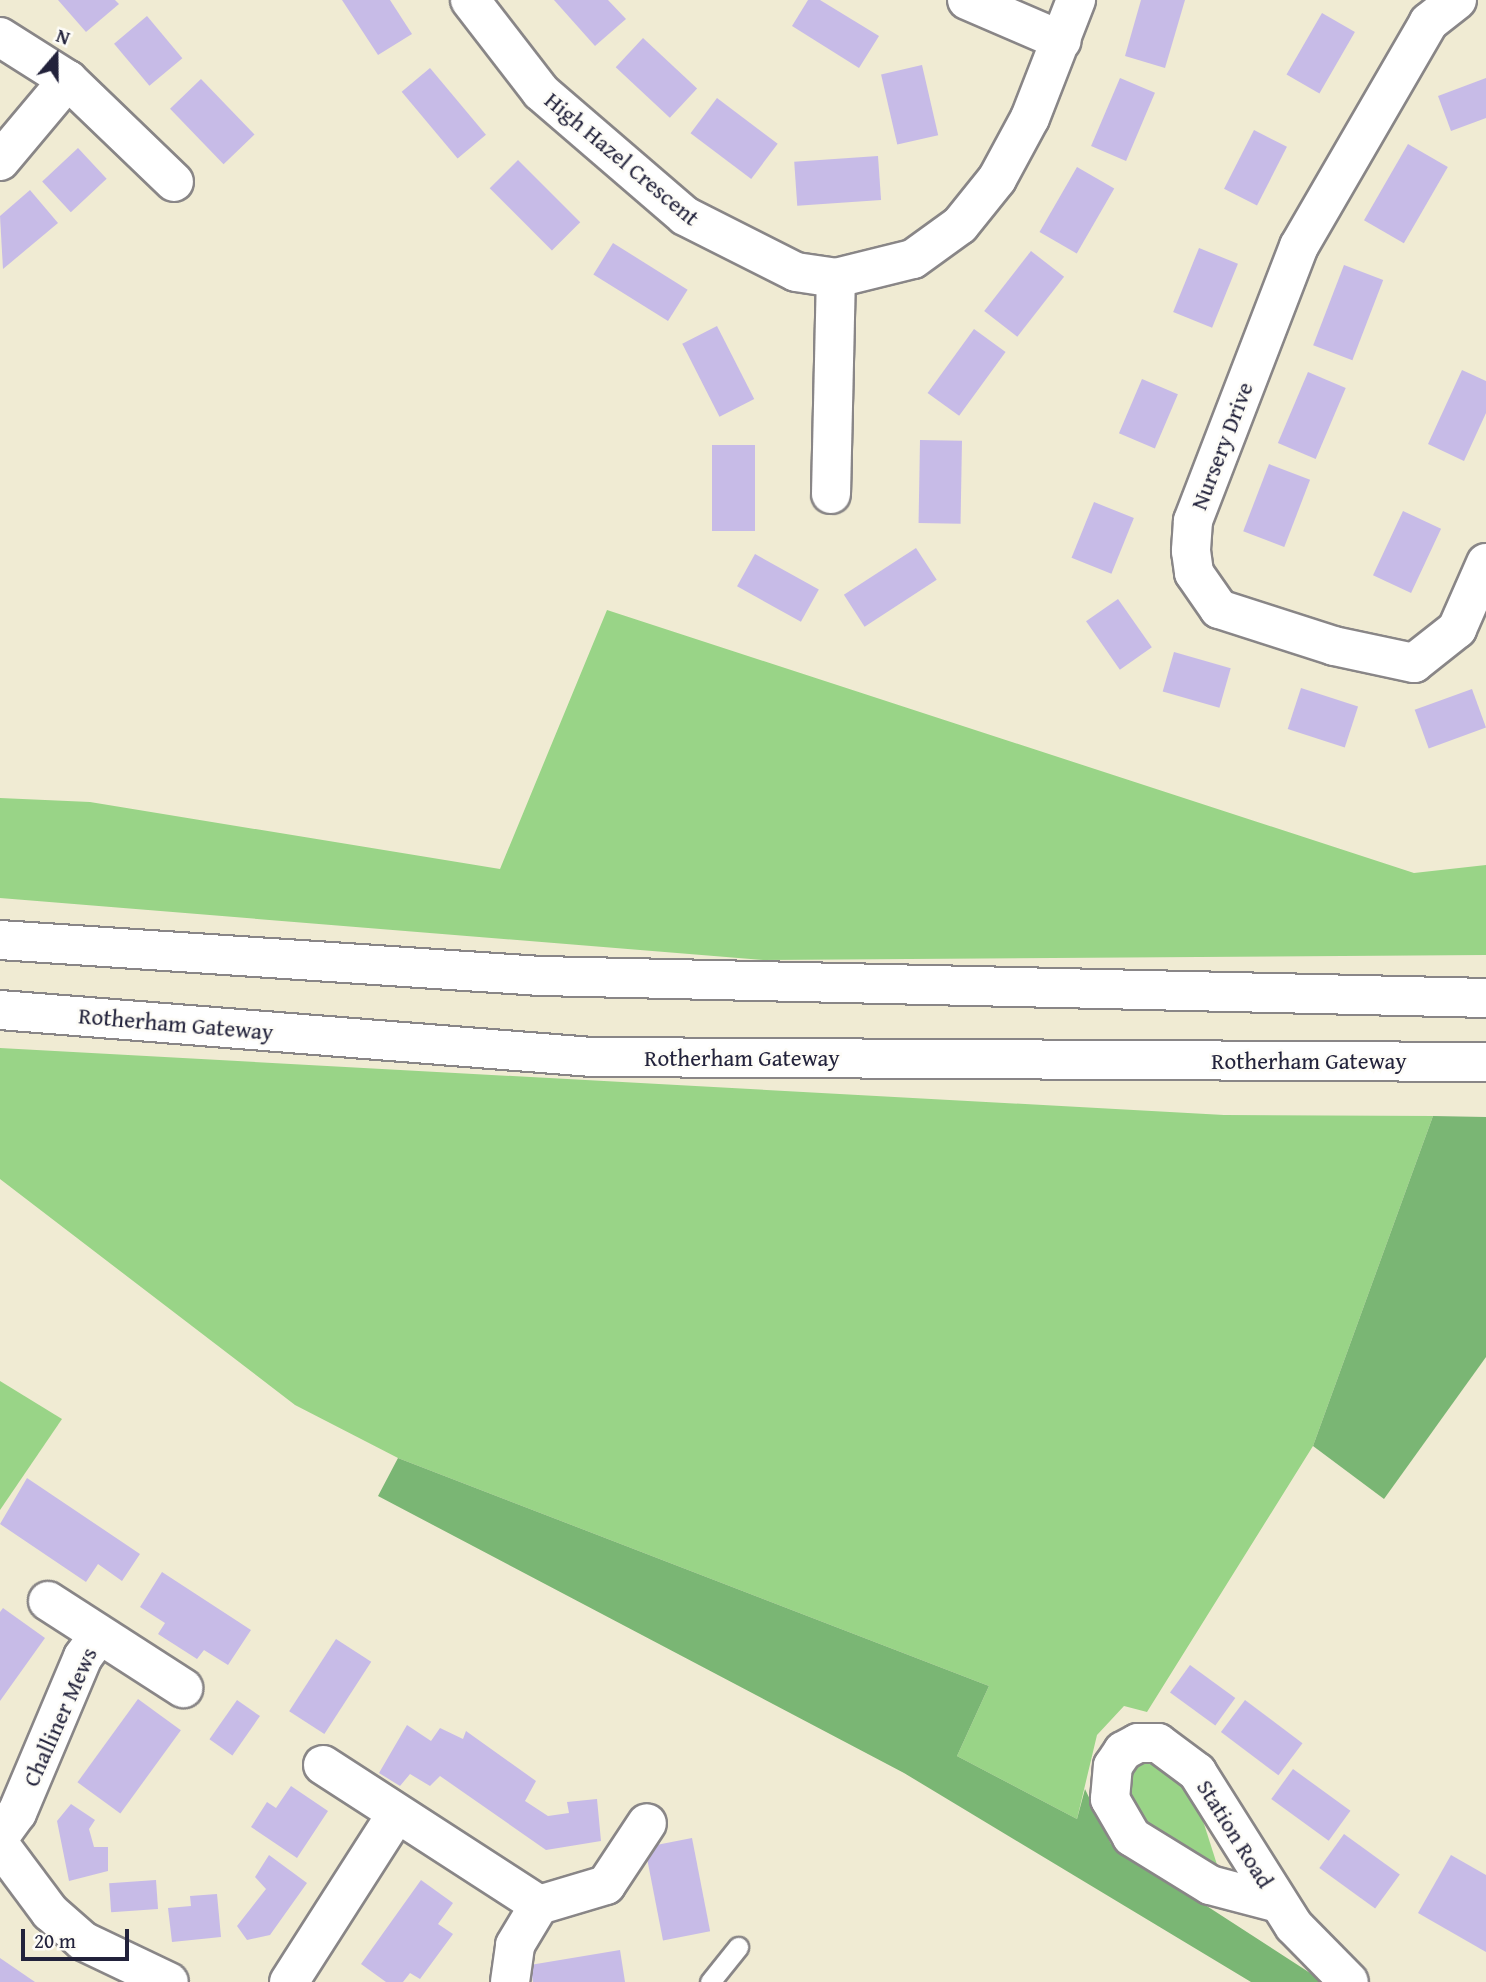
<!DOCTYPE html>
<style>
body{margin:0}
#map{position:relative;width:1486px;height:1982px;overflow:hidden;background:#f0ebd3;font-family:"Gentium Book Plus",serif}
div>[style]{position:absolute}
.green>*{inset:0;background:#99d487}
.forest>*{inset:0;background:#7ab674}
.building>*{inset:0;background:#c7bbe7;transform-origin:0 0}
.roads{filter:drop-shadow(2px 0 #898687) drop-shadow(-2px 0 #898687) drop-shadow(0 2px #898687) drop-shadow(0 -2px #898687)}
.service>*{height:19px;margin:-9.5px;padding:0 9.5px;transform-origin:9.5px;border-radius:9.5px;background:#fff}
.minor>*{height:38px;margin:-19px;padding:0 19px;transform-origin:19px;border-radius:19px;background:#fff}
.trunk>*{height:38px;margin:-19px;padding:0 19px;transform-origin:19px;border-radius:19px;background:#fff}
span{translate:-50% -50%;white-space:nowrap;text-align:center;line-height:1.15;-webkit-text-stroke:5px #fdfcf7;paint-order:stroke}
.street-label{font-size:23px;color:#22223b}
.north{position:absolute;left:21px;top:21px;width:70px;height:70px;-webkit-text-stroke:5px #fdfcf7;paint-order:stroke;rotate:20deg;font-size:19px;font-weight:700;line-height:28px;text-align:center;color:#22223b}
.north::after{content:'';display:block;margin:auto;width:24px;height:32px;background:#22223b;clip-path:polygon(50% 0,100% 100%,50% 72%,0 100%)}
.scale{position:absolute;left:21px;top:1929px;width:108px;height:32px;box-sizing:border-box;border:4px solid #22223b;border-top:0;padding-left:9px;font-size:21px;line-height:24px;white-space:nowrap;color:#22223b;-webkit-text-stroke:5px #fdfcf7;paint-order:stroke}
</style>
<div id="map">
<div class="green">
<div style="clip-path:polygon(607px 610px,1414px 873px,1486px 865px,1486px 955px,763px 960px,0 898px,0 798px,90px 802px,500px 869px)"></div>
<div style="clip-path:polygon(0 1048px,1224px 1115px,1433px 1116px,1313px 1446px,1147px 1712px,1124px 1706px,1097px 1735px,1077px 1819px,957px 1756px,989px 1686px,398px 1458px,295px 1405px,0 1179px)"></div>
<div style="clip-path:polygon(0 1381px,62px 1419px,0 1510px)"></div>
<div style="clip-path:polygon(1149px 1757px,1167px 1765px,1197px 1802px,1220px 1874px,1146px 1836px,1120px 1780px,1134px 1762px)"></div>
</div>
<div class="forest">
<div style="clip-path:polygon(1433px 1116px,1486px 1117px,1486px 1357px,1384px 1499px,1313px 1446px)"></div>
<div style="clip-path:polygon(398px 1458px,989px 1686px,957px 1756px,1077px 1819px,1085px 1789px,1111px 1844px,1324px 1982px,1251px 1982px,904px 1773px,378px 1496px)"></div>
</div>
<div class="building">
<div style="clip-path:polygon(58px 0,115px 0,119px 4px,86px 32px)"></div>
<div style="clip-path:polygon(342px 0,390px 0,412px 34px,378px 55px)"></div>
<div style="clip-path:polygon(554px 0,608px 0,626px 19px,595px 46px)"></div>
<div style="clip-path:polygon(808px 0,820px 0,879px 36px,859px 68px,792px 26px)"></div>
<div style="clip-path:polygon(1141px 0,1185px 0,1165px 68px,1125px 56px)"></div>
<div style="left:1322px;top:13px;width:38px;height:71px;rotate:30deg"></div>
<div style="left:147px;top:16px;width:55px;height:43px;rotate:50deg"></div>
<div style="left:643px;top:38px;width:74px;height:40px;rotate:43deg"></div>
<div style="left:922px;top:65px;width:72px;height:42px;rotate:77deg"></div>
<div style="left:430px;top:68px;width:87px;height:37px;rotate:50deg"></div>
<div style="left:1120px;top:78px;width:38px;height:74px;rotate:23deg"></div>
<div style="clip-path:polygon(1486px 78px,1486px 118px,1451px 131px,1438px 96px)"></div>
<div style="left:201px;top:79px;width:77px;height:43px;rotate:46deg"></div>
<div style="left:717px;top:98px;width:76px;height:44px;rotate:37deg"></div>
<div style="left:1254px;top:130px;width:37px;height:66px;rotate:27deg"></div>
<div style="left:1408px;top:144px;width:46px;height:88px;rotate:30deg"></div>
<div style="left:78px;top:148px;width:42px;height:49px;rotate:47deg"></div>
<div style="left:878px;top:156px;width:44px;height:84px;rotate:86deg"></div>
<div style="left:518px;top:160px;width:88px;height:40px;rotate:45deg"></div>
<div style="left:1077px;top:167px;width:43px;height:75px;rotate:30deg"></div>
<div style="clip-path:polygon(30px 190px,58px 223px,3px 269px,0 216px)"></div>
<div style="left:613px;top:243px;width:88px;height:37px;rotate:32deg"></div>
<div style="left:1199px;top:248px;width:42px;height:69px;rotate:22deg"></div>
<div style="left:1031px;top:251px;width:42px;height:76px;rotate:38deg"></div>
<div style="left:1344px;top:265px;width:42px;height:86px;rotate:21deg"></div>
<div style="left:717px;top:326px;width:82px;height:39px;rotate:63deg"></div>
<div style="left:974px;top:329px;width:39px;height:79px;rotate:36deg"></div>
<div style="clip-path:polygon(1462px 370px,1486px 381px,1486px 413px,1464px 461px,1428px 444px)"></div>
<div style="left:1308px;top:372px;width:41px;height:77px;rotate:23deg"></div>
<div style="left:1142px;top:379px;width:39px;height:59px;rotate:23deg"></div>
<div style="left:920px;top:440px;width:42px;height:83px;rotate:1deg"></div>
<div style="left:712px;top:445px;width:43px;height:86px"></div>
<div style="left:1269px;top:464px;width:44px;height:72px;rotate:21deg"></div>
<div style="left:1094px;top:502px;width:43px;height:60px;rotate:22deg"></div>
<div style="left:1403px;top:511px;width:42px;height:71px;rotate:25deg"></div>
<div style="left:916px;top:548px;width:38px;height:86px;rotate:57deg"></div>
<div style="left:755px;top:554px;width:73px;height:37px;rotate:29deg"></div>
<div style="left:1118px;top:599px;width:59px;height:39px;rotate:55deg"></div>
<div style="left:1174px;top:652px;width:59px;height:41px;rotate:16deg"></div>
<div style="left:1301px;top:688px;width:60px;height:43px;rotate:18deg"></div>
<div style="left:1472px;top:689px;width:41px;height:61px;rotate:70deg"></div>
<div style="clip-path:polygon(27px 1478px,140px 1554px,122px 1581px,98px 1564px,86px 1582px,0 1524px)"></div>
<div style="clip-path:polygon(162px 1572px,251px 1630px,228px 1665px,204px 1650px,197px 1659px,158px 1634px,165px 1623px,140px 1607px)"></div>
<div style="clip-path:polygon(3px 1608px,45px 1638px,0 1701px,0 1612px)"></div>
<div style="left:336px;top:1639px;width:42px;height:86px;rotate:33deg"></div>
<div style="left:1190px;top:1665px;width:56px;height:34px;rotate:36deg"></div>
<div style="left:138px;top:1699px;width:53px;height:103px;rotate:36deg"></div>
<div style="left:237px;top:1700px;width:28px;height:48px;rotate:35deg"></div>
<div style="left:1245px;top:1700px;width:72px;height:40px;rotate:37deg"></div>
<div style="clip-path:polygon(407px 1725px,431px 1741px,440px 1728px,463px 1739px,466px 1731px,536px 1781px,525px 1801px,548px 1816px,569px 1813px,567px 1802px,597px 1799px,601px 1841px,546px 1850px,440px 1776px,430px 1786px,410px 1774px,400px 1786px,379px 1773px)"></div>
<div style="left:1293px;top:1769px;width:71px;height:37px;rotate:36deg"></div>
<div style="clip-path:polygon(291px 1786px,328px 1811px,297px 1858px,251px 1827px,267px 1802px,276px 1808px)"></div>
<div style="clip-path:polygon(71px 1804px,95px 1820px,89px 1829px,94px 1847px,108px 1847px,108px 1871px,69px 1881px,57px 1821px)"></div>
<div style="left:1344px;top:1834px;width:69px;height:42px;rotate:36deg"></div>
<div style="left:692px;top:1838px;width:95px;height:48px;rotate:79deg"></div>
<div style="clip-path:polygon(269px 1855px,307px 1883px,270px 1935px,247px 1940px,237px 1926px,266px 1889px,255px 1877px)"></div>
<div style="clip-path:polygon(1451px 1855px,1486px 1875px,1486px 1952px,1418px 1913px)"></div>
<div style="left:156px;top:1880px;width:29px;height:47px;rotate:86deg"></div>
<div style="clip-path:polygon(421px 1880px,453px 1903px,438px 1924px,453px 1934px,420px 1979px,410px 1973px,403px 1982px,386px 1982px,361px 1964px)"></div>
<div style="clip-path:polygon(217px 1894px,221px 1937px,172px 1942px,168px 1908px,191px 1906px,190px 1896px)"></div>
<div style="clip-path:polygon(620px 1950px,625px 1982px,533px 1982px,530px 1965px)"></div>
<div style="clip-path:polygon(0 1958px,35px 1982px,0 1982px)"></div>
</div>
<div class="roads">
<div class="service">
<div style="left:710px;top:1982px;width:45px;rotate:-51.3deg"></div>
</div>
<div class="minor">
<div style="left:470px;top:0;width:116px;rotate:52.3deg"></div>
<div style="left:541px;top:92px;width:190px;rotate:40.7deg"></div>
<div style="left:685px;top:216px;width:124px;rotate:26.8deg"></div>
<div style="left:796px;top:272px;width:40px;rotate:8.5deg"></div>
<div style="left:836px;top:278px;width:79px;rotate:-13.9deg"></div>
<div style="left:913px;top:259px;width:58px;rotate:-35.9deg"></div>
<div style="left:960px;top:225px;width:59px;rotate:-51.2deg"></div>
<div style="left:997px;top:179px;width:69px;rotate:-61.6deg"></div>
<div style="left:1030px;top:118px;width:127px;rotate:-68.7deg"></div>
<div style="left:967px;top:0;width:103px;rotate:23.3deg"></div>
<div style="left:1457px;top:0;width:36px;rotate:142deg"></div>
<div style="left:1429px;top:22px;width:259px;rotate:120.1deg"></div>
<div style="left:1299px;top:246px;width:295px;rotate:111.1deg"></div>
<div style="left:1193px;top:521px;width:30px;rotate:94deg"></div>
<div style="left:1191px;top:551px;width:22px;rotate:82deg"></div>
<div style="left:1194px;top:573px;width:44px;rotate:55.2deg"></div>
<div style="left:1219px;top:609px;width:121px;rotate:17.8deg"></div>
<div style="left:1334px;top:646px;width:82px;rotate:12deg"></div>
<div style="left:1414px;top:663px;width:55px;rotate:-38.3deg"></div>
<div style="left:1457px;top:629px;width:72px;rotate:-66.3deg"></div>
<div style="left:0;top:37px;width:80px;rotate:32.3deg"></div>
<div style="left:68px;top:80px;width:147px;rotate:43.9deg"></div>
<div style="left:0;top:161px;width:106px;rotate:-50deg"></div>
<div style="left:831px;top:494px;width:216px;rotate:-88.7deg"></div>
<div style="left:48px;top:1601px;width:161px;rotate:32.8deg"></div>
<div style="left:323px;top:1765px;width:257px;rotate:32.9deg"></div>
<div style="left:0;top:1836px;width:29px;rotate:-54deg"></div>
<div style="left:17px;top:1813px;width:169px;rotate:-67.1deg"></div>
<div style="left:83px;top:1657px;width:27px;rotate:-54deg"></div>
<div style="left:0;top:1845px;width:84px;rotate:53.3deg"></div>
<div style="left:50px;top:1912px;width:44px;rotate:41.3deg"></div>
<div style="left:83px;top:1941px;width:95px;rotate:25.5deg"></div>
<div style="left:1278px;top:1903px;width:70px;rotate:-165.2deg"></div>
<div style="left:1210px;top:1885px;width:92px;rotate:-148.4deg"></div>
<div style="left:1132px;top:1837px;width:44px;rotate:-120.1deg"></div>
<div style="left:1110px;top:1799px;width:33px;rotate:-85deg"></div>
<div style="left:1113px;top:1766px;width:18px;rotate:-56deg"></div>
<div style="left:1123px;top:1751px;width:17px;rotate:-28deg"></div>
<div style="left:1138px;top:1743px;width:20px"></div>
<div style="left:1158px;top:1743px;width:49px;rotate:36.6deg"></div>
<div style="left:1197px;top:1772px;width:182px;rotate:57.8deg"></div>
<div style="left:1294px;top:1926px;width:78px;rotate:45.5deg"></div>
<div style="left:289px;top:1982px;width:197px;rotate:-57.4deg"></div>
<div style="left:510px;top:1982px;width:37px;rotate:-82deg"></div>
<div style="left:515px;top:1945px;width:47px;rotate:-59deg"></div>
<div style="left:539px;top:1905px;width:70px;rotate:-16.6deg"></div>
<div style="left:606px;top:1885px;width:74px;rotate:-56.5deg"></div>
</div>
<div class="trunk">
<div style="left:0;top:940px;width:542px;rotate:3.81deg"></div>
<div style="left:541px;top:976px;width:945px;rotate:1.33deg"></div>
<div style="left:0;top:1010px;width:594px;rotate:4.54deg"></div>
<div style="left:592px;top:1057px;width:894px;rotate:0.32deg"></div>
</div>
</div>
<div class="street-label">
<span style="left:622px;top:159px;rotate:40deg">High Hazel Crescent</span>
<span style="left:1222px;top:446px;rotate:-69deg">Nursery Drive</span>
<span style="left:176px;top:1024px;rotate:5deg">Rotherham Gateway</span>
<span style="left:742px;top:1058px">Rotherham Gateway</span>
<span style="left:1309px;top:1061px">Rotherham Gateway</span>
<span style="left:60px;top:1717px;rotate:-66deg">Challiner Mews</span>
<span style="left:1235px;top:1834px;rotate:58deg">Station Road</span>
</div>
<div class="north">N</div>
<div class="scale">20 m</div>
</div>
